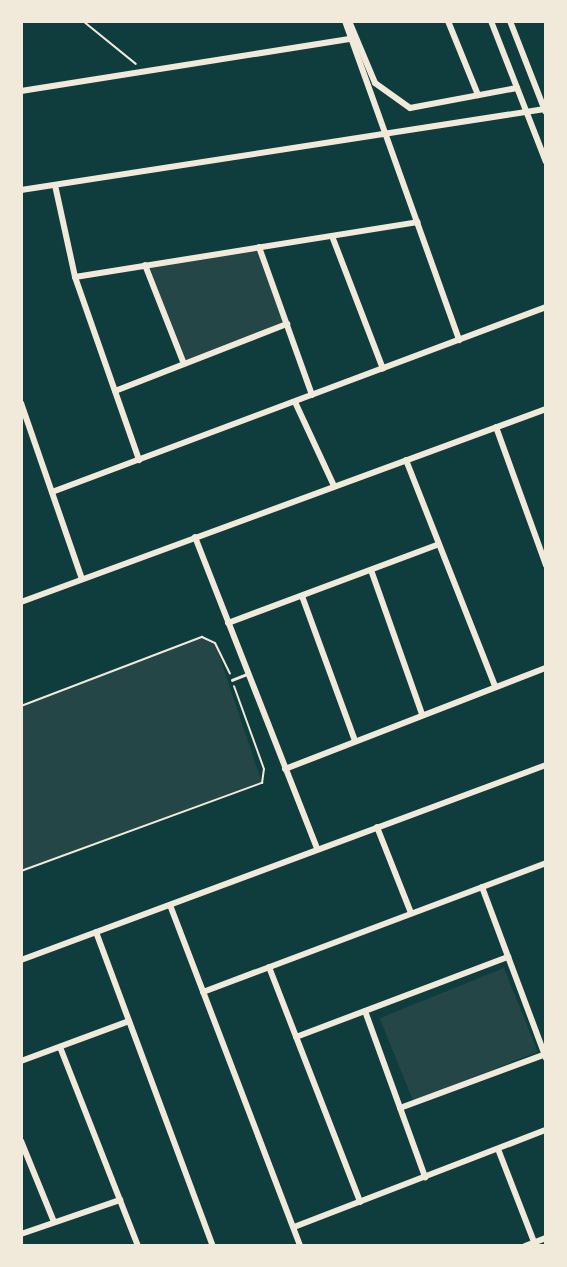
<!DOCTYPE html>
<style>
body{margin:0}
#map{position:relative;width:567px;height:1267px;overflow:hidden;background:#0f3d3e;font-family:Roboto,sans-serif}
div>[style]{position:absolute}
.green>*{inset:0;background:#244646;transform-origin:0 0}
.path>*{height:2px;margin:-1px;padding:0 1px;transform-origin:1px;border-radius:1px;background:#f1e9da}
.service>*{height:2.5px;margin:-1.25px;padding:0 1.25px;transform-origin:1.25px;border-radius:1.25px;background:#f1e9da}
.minor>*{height:6px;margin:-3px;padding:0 3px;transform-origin:3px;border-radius:3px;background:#f1e9da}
span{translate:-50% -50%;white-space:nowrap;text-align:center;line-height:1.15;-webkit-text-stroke:5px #f1e9da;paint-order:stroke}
.frame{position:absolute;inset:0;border:23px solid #f1e9da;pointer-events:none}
</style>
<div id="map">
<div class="green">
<div style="clip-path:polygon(259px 247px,287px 324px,184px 364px,145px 265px)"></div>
<div style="clip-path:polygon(202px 637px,215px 643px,262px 783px,21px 871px,21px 706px)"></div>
<div style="left:504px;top:968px;width:90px;height:134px;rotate:68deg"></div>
</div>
<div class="path">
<div style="left:83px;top:21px;width:68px;rotate:39.1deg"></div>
<div style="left:21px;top:706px;width:194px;rotate:-20.9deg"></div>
<div style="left:202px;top:637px;width:14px;rotate:25deg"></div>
<div style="left:215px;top:643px;width:34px;rotate:64deg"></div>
<div style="left:21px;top:871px;width:257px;rotate:-20.1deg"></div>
<div style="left:262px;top:783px;width:14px;rotate:-82deg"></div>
<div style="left:264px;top:769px;width:88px;rotate:-109.9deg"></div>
</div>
<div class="service">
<div style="left:232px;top:680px;width:16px;rotate:-22deg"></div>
</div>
<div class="minor">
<div style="left:345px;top:21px;width:339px;rotate:70.3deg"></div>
<div style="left:349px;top:21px;width:67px;rotate:67.2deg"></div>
<div style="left:375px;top:83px;width:43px;rotate:35.5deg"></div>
<div style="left:410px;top:108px;width:109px;rotate:-10.6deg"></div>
<div style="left:448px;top:21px;width:80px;rotate:67.9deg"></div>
<div style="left:491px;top:21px;width:151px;rotate:68.7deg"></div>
<div style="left:510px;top:21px;width:97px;rotate:68.7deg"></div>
<div style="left:21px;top:91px;width:334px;rotate:-9deg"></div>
<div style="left:55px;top:185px;width:94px;rotate:77.7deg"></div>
<div style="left:75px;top:277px;width:194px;rotate:70.7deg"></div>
<div style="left:21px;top:190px;width:530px;rotate:-8.79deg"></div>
<div style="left:332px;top:236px;width:142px;rotate:69deg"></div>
<div style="left:259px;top:247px;width:157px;rotate:70.3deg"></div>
<div style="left:145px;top:265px;width:106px;rotate:68.5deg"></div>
<div style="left:75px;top:277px;width:347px;rotate:-9.1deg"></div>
<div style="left:115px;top:391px;width:185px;rotate:-21.3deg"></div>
<div style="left:295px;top:402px;width:93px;rotate:65.1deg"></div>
<div style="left:21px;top:403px;width:186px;rotate:70.9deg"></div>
<div style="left:496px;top:427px;width:147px;rotate:70.1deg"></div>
<div style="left:406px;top:460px;width:243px;rotate:68.5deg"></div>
<div style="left:52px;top:492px;width:528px;rotate:-20.53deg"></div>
<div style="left:195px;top:537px;width:335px;rotate:68.6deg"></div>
<div style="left:371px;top:570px;width:153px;rotate:70.5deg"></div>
<div style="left:302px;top:596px;width:154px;rotate:69.9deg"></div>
<div style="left:21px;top:602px;width:559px;rotate:-20.18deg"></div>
<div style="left:228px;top:623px;width:225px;rotate:-20.5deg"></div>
<div style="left:285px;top:769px;width:280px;rotate:-21.2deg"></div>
<div style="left:377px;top:827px;width:92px;rotate:68.4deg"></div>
<div style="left:482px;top:887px;width:183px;rotate:69.5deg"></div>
<div style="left:170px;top:905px;width:365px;rotate:69.1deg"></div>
<div style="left:96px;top:932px;width:335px;rotate:69.6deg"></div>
<div style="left:21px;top:960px;width:560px;rotate:-20.38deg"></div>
<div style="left:269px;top:967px;width:252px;rotate:68.8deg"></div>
<div style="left:203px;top:992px;width:366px;rotate:-20.6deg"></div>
<div style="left:365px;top:1011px;width:177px;rotate:70.1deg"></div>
<div style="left:296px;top:1037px;width:227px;rotate:-20.7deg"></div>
<div style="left:60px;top:1047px;width:214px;rotate:68.6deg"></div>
<div style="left:21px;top:1061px;width:115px;rotate:-20.3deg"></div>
<div style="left:400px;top:1108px;width:156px;rotate:-20.3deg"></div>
<div style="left:21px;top:1141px;width:87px;rotate:67.8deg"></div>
<div style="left:498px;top:1149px;width:100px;rotate:68.8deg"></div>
<div style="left:294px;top:1227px;width:270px;rotate:-21.1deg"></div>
<div style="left:21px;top:1234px;width:105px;rotate:-19deg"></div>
<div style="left:525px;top:1246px;width:22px;rotate:-21deg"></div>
</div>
<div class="frame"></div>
</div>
